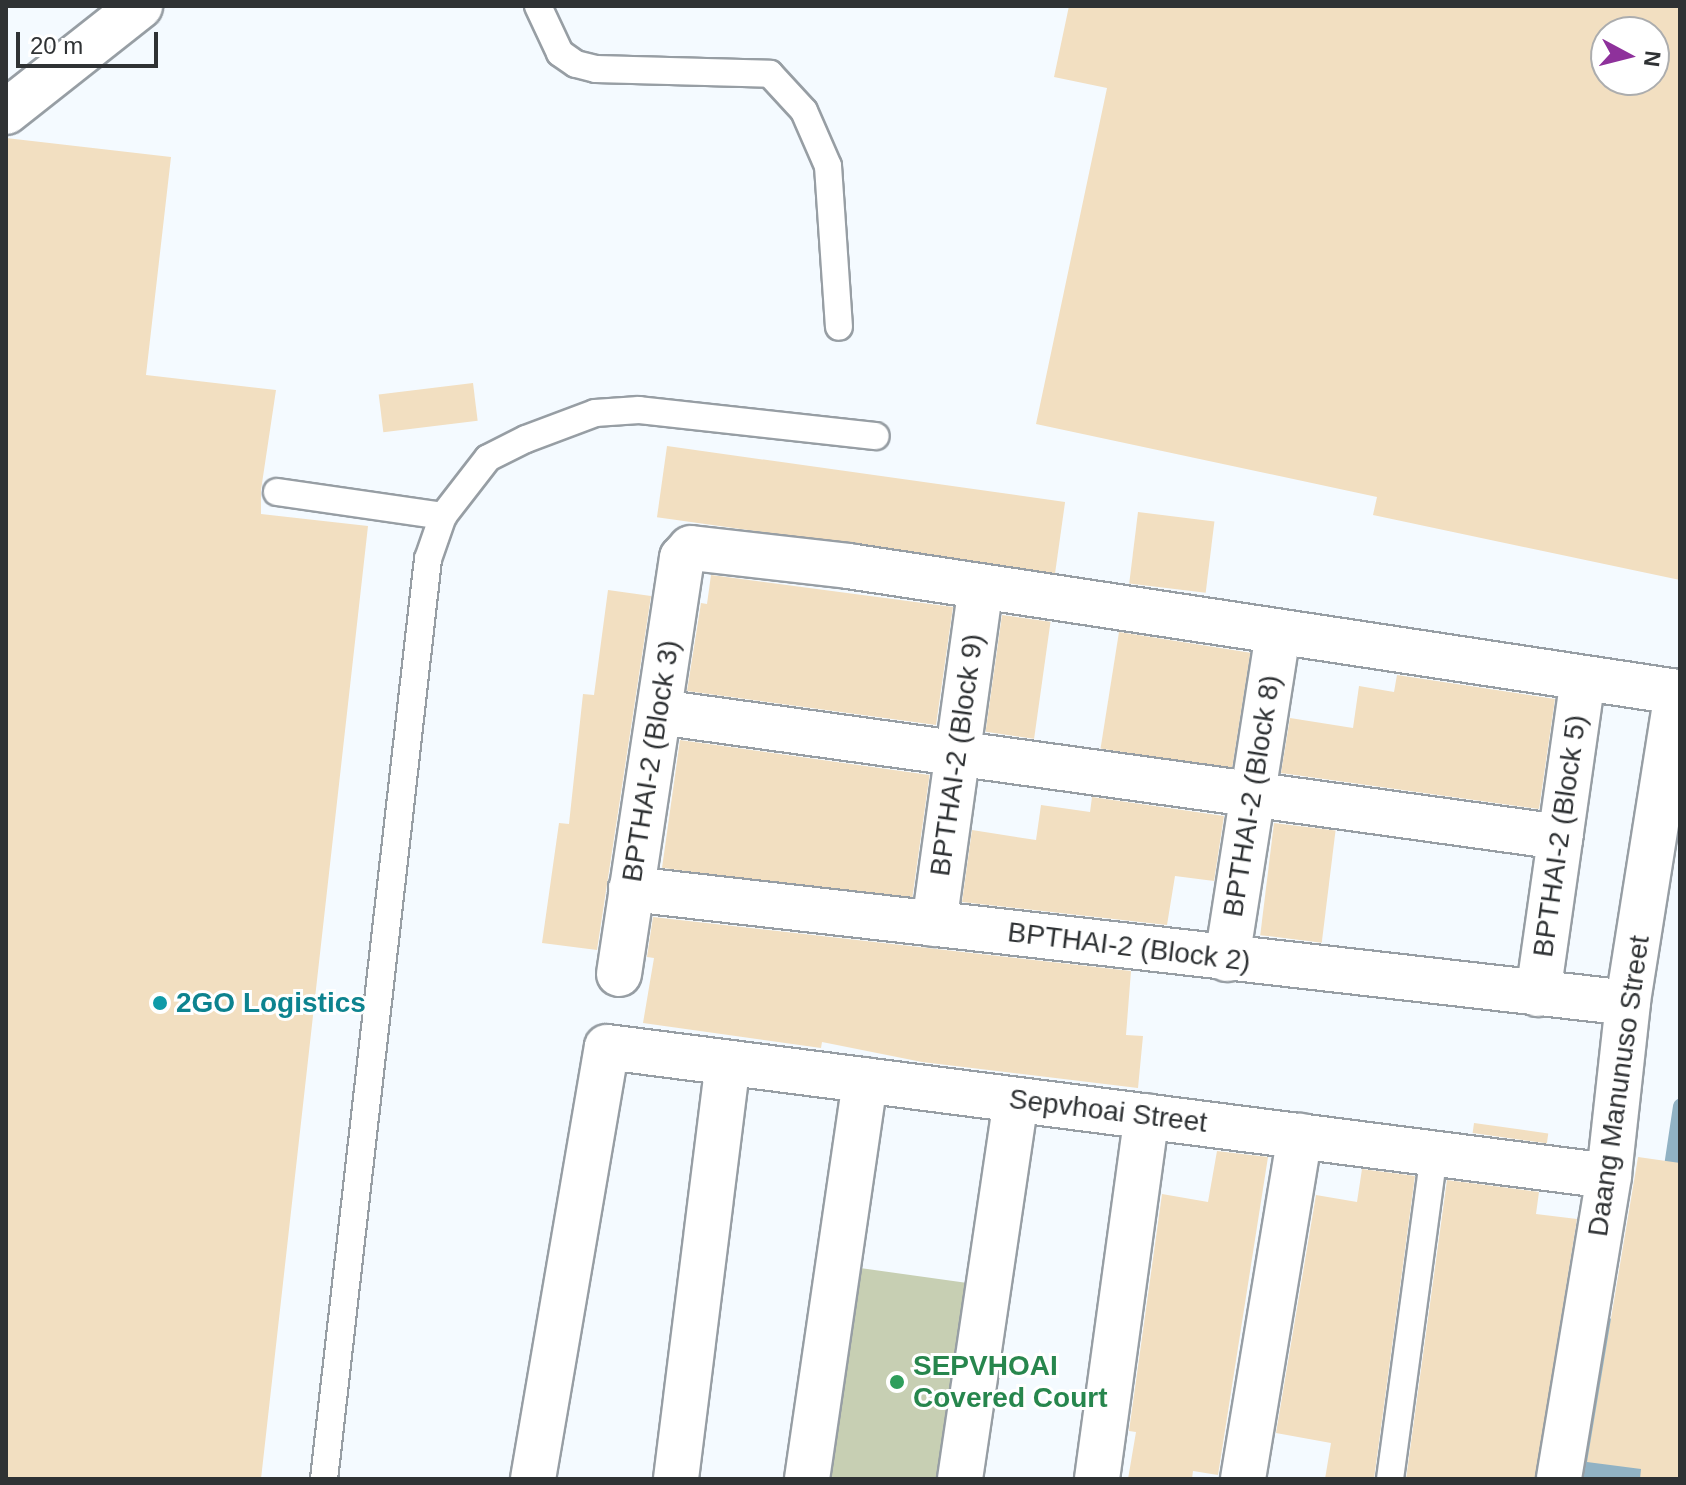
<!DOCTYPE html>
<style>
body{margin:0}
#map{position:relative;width:1686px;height:1485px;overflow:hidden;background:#f4faff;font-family:Arial,sans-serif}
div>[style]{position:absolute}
.green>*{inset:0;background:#c7cfb3;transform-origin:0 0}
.stream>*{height:14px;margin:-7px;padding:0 7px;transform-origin:7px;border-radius:7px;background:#91b2c4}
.river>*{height:86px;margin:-43px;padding:0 43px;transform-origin:43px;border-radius:43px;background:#91b2c4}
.building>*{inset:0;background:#f2dfc1;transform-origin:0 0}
.roads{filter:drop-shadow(2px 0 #979ea4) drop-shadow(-2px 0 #979ea4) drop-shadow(0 2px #979ea4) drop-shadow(0 -2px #979ea4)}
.service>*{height:26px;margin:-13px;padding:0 13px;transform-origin:13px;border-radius:13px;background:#fff}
.minor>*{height:44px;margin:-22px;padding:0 22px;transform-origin:22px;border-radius:22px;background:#fff}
.tertiary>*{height:44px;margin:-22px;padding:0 22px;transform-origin:22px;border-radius:22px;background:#fff}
.dots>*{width:22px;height:22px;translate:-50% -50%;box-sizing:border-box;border:4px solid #fff;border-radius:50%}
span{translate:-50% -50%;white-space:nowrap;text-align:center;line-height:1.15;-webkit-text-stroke:6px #fff;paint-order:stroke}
.street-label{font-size:28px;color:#2f3234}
.culture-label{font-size:28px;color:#0d838f;font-weight:700}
.left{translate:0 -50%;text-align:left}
.leisure-label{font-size:28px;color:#27864d;font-weight:700}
.frame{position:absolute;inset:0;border:8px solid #2f3234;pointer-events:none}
.north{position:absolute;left:1590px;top:16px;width:80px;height:80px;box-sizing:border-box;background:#fff;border:2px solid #acadae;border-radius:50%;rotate:97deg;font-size:22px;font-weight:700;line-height:32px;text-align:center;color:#2f3234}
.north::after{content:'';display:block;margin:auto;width:28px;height:36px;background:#8e319b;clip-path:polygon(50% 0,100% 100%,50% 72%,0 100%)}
.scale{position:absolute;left:16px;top:32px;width:142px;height:36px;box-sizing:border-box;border:4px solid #2f3234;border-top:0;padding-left:10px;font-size:24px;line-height:28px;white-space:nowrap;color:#2f3234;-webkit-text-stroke:6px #fff;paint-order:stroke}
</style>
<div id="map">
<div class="green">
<div style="left:853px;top:1267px;width:121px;height:214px;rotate:8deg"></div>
</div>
<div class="stream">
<div style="left:1669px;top:1180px;width:75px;rotate:-81.5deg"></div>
</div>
<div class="river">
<div style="left:1620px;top:1479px;width:132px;rotate:-80.8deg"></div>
</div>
<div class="building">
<div style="clip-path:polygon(evenodd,1069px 6px,1680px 6px,1680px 580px,1373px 515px,1377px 497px,1036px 424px,1107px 88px,1054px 77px,1069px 6px,1606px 32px,1654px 32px,1654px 80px,1606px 80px,1606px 32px)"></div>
<div style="clip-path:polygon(6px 138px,171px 157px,146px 375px,276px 390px,261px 490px,261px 514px,368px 526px,261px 1479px,6px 1479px)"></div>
<div style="left:473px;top:383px;width:38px;height:95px;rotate:83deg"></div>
<div style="left:667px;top:446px;width:402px;height:72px;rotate:8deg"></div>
<div style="left:1138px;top:512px;width:77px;height:72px;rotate:7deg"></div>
<div style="clip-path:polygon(711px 575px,953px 607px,936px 725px,687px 691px,701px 603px,707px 604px)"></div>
<div style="clip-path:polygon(608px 590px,651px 596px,597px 950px,542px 943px,559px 823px,569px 824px,583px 694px,594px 695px)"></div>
<div style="left:1002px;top:615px;width:49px;height:118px;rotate:8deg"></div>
<div style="left:1119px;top:632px;width:133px;height:118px;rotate:9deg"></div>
<div style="clip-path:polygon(1397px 675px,1555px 699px,1539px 809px,1281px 773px,1290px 718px,1353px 728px,1359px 686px,1394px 692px)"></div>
<div style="left:680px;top:740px;width:252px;height:129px;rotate:8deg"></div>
<div style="clip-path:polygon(1092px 797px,1224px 816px,1214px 881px,1175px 876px,1167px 925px,962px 902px,972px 830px,1036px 840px,1041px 805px,1090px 812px)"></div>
<div style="left:1274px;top:823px;width:62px;height:113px;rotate:7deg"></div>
<div style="clip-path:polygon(653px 917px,1131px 971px,1126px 1035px,1143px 1036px,1138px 1088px,922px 1062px,822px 1042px,821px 1048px,643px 1023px,654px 958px,647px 957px)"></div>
<div style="left:1474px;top:1123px;width:75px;height:10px;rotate:8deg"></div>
<div style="clip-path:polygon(1217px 1151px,1268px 1157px,1218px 1475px,1193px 1471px,1192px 1479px,1128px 1479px,1136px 1432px,1129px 1431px,1162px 1194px,1208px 1202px)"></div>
<div style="clip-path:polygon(1638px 1157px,1680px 1163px,1680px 1479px,1640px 1479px,1641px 1469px,1587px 1462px)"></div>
<div style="clip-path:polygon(1362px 1169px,1415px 1176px,1374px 1479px,1325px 1479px,1331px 1443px,1276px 1433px,1316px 1195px,1357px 1202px)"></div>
<div style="clip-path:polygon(1447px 1180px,1539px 1192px,1536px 1214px,1577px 1219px,1535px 1479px,1406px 1479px)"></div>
</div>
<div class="roads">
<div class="service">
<div style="left:538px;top:6px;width:52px;rotate:64.9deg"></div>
<div style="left:560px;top:53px;width:19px;rotate:35deg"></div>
<div style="left:576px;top:64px;width:21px;rotate:14deg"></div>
<div style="left:596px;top:69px;width:174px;rotate:1.6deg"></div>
<div style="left:770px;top:74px;width:50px;rotate:47.4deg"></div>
<div style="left:804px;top:111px;width:60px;rotate:66.4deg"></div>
<div style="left:828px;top:166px;width:161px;rotate:86.1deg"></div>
<div style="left:277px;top:492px;width:168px;rotate:8.2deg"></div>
<div style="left:324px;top:1479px;width:926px;rotate:-83.55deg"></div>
<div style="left:428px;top:559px;width:46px;rotate:-70.8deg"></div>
<div style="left:443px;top:516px;width:73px;rotate:-52.2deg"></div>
<div style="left:488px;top:458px;width:42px;rotate:-26.6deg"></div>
<div style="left:526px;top:439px;width:74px;rotate:-20.6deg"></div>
<div style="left:595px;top:413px;width:44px;rotate:-3.9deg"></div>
<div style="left:639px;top:410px;width:238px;rotate:6.3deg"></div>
<div style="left:1390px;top:1479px;width:328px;rotate:-82.3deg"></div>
</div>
<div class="minor">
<div style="left:659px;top:712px;width:910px;rotate:7.9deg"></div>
<div style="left:631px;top:889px;width:1003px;rotate:6.52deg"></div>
<div style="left:934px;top:924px;width:340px;rotate:-82.1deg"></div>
<div style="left:1227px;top:959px;width:329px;rotate:-81.1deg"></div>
<div style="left:619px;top:974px;width:421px;rotate:-81.4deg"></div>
<div style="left:682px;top:558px;width:13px;rotate:-48deg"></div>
<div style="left:691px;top:548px;width:158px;rotate:6.5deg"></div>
<div style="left:848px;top:566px;width:839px;rotate:8.64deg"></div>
<div style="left:1677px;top:692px;width:315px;rotate:99deg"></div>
<div style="left:1628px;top:1003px;width:174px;rotate:96.3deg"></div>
<div style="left:1609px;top:1176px;width:307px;rotate:99.4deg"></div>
<div style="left:1538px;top:994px;width:319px;rotate:-81.9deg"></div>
<div style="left:533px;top:1479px;width:438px;rotate:-80.3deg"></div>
<div style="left:607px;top:1047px;width:1010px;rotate:7.34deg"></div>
<div style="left:676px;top:1479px;width:419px;rotate:-82.9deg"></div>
<div style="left:807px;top:1479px;width:403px;rotate:-81.7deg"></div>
<div style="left:960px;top:1479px;width:383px;rotate:-81.6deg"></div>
<div style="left:1097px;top:1479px;width:366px;rotate:-82.2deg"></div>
<div style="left:1243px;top:1479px;width:348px;rotate:-80.6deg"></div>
</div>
<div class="tertiary">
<div style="left:6px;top:112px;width:171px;rotate:-38.3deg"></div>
</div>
</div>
<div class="dots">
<div style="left:160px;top:1003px;background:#0f9aa8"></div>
<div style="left:897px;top:1382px;background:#2e9e5b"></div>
</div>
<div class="street-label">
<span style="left:957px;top:755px;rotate:-82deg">BPTHAI-2 (Block 9)</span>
<span style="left:651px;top:761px;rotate:-81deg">BPTHAI-2 (Block 3)</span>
<span style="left:1252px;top:796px;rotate:-81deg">BPTHAI-2 (Block 8)</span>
<span style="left:1560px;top:836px;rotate:-82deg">BPTHAI-2 (Block 5)</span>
<span style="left:1129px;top:947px;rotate:7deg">BPTHAI-2 (Block 2)</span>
<span style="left:1619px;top:1086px;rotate:-82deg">Daang Manunuso Street</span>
<span style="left:1108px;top:1111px;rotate:7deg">Sepvhoai Street</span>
</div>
<div class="culture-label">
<span class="left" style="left:176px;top:1003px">2GO Logistics</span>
</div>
<div class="leisure-label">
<span class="left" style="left:913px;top:1382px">SEPVHOAI<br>Covered Court</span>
</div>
<div class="frame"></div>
<div class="north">N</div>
<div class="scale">20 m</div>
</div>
